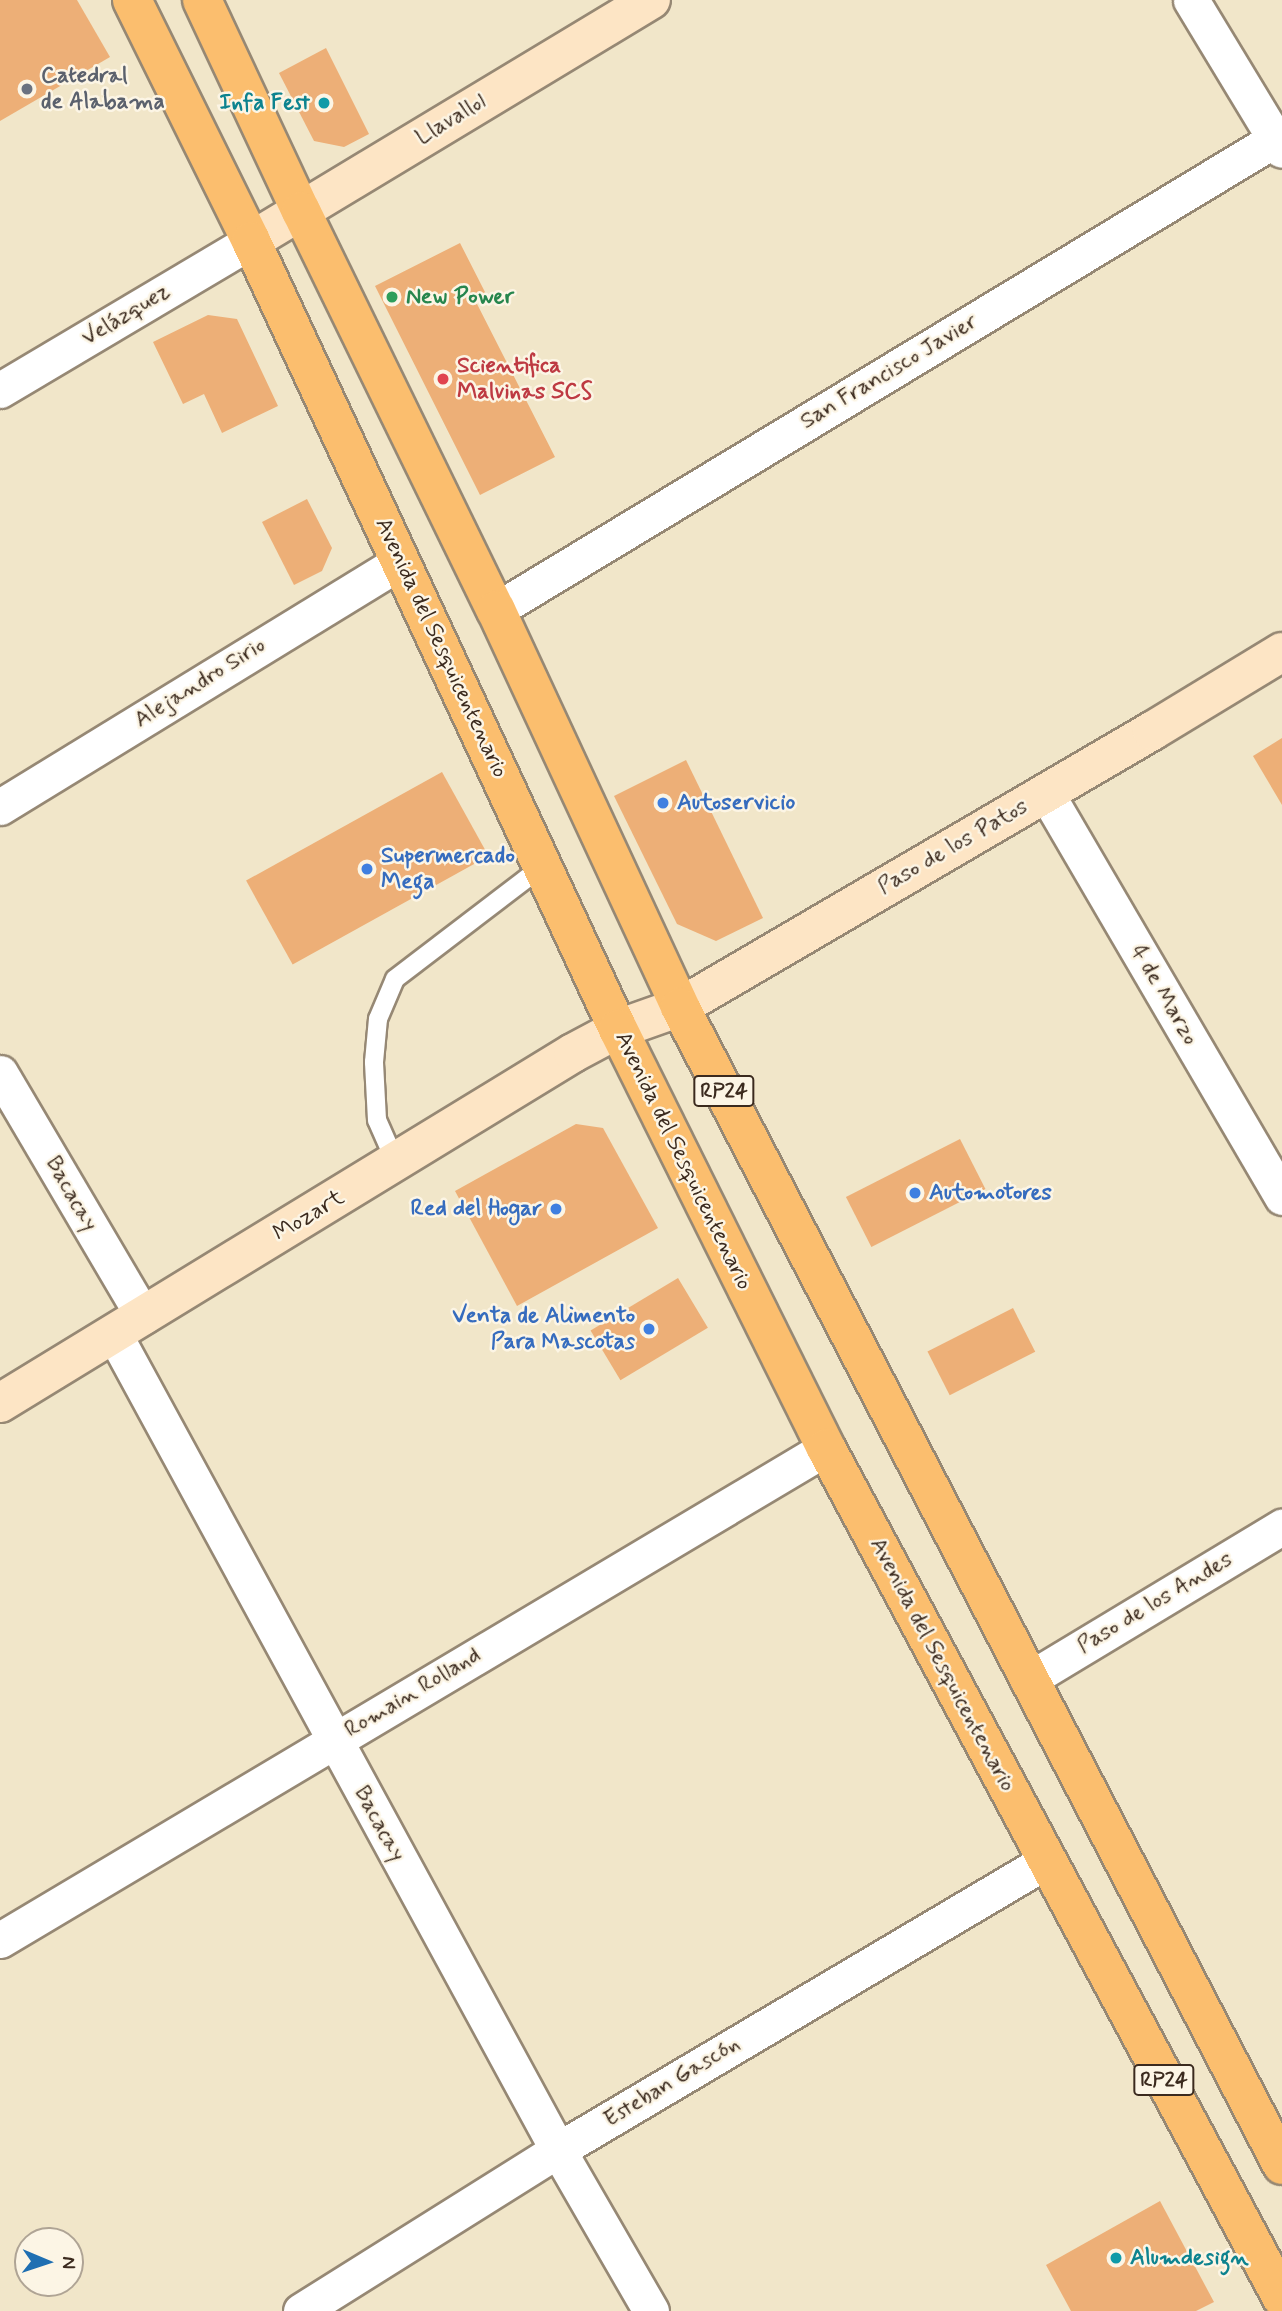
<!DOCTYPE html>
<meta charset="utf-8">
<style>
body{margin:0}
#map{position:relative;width:1282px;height:2311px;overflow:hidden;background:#f1e6c9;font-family:Mynerve,sans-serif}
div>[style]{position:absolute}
.building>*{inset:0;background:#edaf77;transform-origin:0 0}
.roads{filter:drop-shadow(2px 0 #968874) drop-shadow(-2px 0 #968874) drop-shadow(0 2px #968874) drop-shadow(0 -2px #968874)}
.lane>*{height:18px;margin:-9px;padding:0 9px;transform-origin:9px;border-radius:9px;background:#fff}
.street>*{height:35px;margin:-17.5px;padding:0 17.5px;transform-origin:17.5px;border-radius:17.5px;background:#fff}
.secondary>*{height:38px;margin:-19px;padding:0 19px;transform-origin:19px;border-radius:19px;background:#fde5c5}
.primary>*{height:38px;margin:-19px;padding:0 19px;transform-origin:19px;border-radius:19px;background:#fbbe6e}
.dots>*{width:19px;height:19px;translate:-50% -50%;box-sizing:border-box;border:4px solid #fcf5e5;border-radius:50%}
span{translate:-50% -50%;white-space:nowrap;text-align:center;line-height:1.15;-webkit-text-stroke:5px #fcf5e5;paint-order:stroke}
.shield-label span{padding:2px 5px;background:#fcf5e5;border:2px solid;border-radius:5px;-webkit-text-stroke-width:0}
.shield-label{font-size:21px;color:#3b2a1e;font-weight:700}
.worship-label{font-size:23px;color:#5b616d;font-weight:700}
.left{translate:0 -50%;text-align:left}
.culture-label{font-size:23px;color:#0d838f;font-weight:700}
.right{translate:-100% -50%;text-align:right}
.street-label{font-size:23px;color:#3b2a1e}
.leisure-label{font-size:23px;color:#27864d;font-weight:700}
.health-label{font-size:23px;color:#be3a42;font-weight:700}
.shop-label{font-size:23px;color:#366cbe;font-weight:700}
.north{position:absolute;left:14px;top:2227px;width:70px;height:70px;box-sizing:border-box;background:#fcf5e5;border:2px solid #afa495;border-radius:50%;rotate:92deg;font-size:19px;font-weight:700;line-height:28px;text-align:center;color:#3b2a1e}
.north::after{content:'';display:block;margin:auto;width:24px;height:32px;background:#1f6fb2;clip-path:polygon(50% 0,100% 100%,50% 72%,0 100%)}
</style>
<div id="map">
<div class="building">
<div style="clip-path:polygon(0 0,77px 0,110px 57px,0 121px)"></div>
<div style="clip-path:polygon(326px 48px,369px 134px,344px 147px,314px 141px,279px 73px)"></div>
<div style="clip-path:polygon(460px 243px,486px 294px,475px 300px,555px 457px,480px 495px,375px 286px)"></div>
<div style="clip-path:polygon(208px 315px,237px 319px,278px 406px,222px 433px,204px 394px,183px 404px,153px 342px)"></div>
<div style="clip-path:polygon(307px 499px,332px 548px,322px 571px,294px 585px,262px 522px)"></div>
<div style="clip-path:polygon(1282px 738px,1282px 805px,1253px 756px)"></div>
<div style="clip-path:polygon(686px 760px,763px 918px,716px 941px,677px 924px,614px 796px)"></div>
<div style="left:442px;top:772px;width:96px;height:224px;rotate:61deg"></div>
<div style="clip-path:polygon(576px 1124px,603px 1128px,658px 1228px,517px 1306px,455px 1191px)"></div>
<div style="left:960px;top:1139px;width:56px;height:128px;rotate:63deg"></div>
<div style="left:678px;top:1278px;width:58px;height:102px;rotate:59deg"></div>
<div style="left:1013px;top:1308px;width:49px;height:96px;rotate:63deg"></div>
<div style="clip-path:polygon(1160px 2201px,1214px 2302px,1196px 2311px,1071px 2311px,1046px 2265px)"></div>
</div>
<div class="roads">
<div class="lane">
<div style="left:396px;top:1163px;width:47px;rotate:-113.8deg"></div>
<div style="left:377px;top:1120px;width:58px;rotate:-93deg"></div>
<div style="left:374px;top:1062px;width:43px;rotate:-84.7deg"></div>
<div style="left:378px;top:1019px;width:43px;rotate:-67deg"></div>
<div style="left:395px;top:979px;width:186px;rotate:-37.4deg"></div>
</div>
<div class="street">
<div style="left:1191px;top:0;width:175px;rotate:58.8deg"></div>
<div style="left:0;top:390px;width:292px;rotate:-30.7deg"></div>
<div style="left:496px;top:610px;width:918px;rotate:-31.15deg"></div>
<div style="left:1046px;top:793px;width:468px;rotate:59.7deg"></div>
<div style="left:0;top:807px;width:470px;rotate:-31.5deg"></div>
<div style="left:0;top:1073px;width:282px;rotate:59.5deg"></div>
<div style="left:114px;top:1334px;width:929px;rotate:61.45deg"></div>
<div style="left:558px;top:2150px;width:186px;rotate:60deg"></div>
<div style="left:1028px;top:1680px;width:297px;rotate:-31.1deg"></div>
<div style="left:0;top:1940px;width:961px;rotate:-30.78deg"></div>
<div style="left:301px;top:2311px;width:303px;rotate:-32.1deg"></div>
<div style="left:558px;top:2150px;width:567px;rotate:-30.63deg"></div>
</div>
<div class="secondary">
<div style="left:251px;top:241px;width:467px;rotate:-31.1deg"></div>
<div style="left:0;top:1403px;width:671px;rotate:-31.42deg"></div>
<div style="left:573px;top:1053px;width:51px;rotate:-28.1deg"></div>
<div style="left:618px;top:1029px;width:66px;rotate:-19.5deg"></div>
<div style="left:680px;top:1007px;width:547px;rotate:-30.32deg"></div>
<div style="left:1152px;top:731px;width:152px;rotate:-31.3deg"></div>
</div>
<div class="primary">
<div style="left:132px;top:0;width:269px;rotate:63.7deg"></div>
<div style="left:251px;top:241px;width:869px;rotate:65.03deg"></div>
<div style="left:618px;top:1029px;width:468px;rotate:63.6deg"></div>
<div style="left:826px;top:1448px;width:965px;rotate:61.79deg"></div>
<div style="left:202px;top:0;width:233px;rotate:64.9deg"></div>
<div style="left:301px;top:211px;width:444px;rotate:64deg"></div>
<div style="left:496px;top:610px;width:438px;rotate:65.1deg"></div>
<div style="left:680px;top:1007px;width:1305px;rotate:62.53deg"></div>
</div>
</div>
<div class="dots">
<div style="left:27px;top:89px;background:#6b7280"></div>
<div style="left:324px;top:103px;background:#0f9aa8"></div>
<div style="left:392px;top:297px;background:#2e9e5b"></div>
<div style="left:443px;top:379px;background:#e0444e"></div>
<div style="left:663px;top:803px;background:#3f7fe0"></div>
<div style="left:367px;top:869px;background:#3f7fe0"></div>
<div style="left:915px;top:1193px;background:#3f7fe0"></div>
<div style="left:556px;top:1209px;background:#3f7fe0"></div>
<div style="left:649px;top:1329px;background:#3f7fe0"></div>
<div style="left:1116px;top:2258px;background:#0f9aa8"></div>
</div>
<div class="shield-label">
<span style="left:724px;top:1091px">RP24</span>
<span style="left:1164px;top:2080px">RP24</span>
</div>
<div class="worship-label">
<span class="left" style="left:41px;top:89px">Catedral<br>de Alabama</span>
</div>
<div class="culture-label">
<span class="right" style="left:310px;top:103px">Infa Fest</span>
<span class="left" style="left:1130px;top:2258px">Alumdesign</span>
</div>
<div class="street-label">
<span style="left:451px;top:120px;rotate:-31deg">Llavallol</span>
<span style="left:126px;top:315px;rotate:-31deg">Velázquez</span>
<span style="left:889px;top:372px;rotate:-31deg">San Francisco Javier</span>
<span style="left:441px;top:648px;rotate:65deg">Avenida del Sesquicentenario</span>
<span style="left:200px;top:683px;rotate:-32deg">Alejandro Sirio</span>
<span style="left:953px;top:847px;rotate:-30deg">Paso de los Patos</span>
<span style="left:1164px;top:995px;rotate:60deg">4 de Marzo</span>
<span style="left:683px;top:1161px;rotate:64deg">Avenida del Sesquicentenario</span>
<span style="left:71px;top:1194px;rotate:60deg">Bacacay</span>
<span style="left:309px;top:1216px;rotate:-31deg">Mozart</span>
<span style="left:1155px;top:1603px;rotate:-31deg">Paso de los Andes</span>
<span style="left:942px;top:1665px;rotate:62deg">Avenida del Sesquicentenario</span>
<span style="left:413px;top:1693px;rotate:-31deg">Romain Rolland</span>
<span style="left:379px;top:1824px;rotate:61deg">Bacacay</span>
<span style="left:672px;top:2082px;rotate:-31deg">Esteban Gascón</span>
</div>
<div class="leisure-label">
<span class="left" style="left:406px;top:297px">New Power</span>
</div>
<div class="health-label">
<span class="left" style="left:457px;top:379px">Scientifica<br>Malvinas SCS</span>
</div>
<div class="shop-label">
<span class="left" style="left:677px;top:803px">Autoservicio</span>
<span class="left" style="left:381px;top:869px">Supermercado<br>Mega</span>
<span class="left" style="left:929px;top:1193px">Automotores</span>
<span class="right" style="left:542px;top:1209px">Red del Hogar</span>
<span class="right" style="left:635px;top:1329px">Venta de Alimento<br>Para Mascotas</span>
</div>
<div class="north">N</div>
</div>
